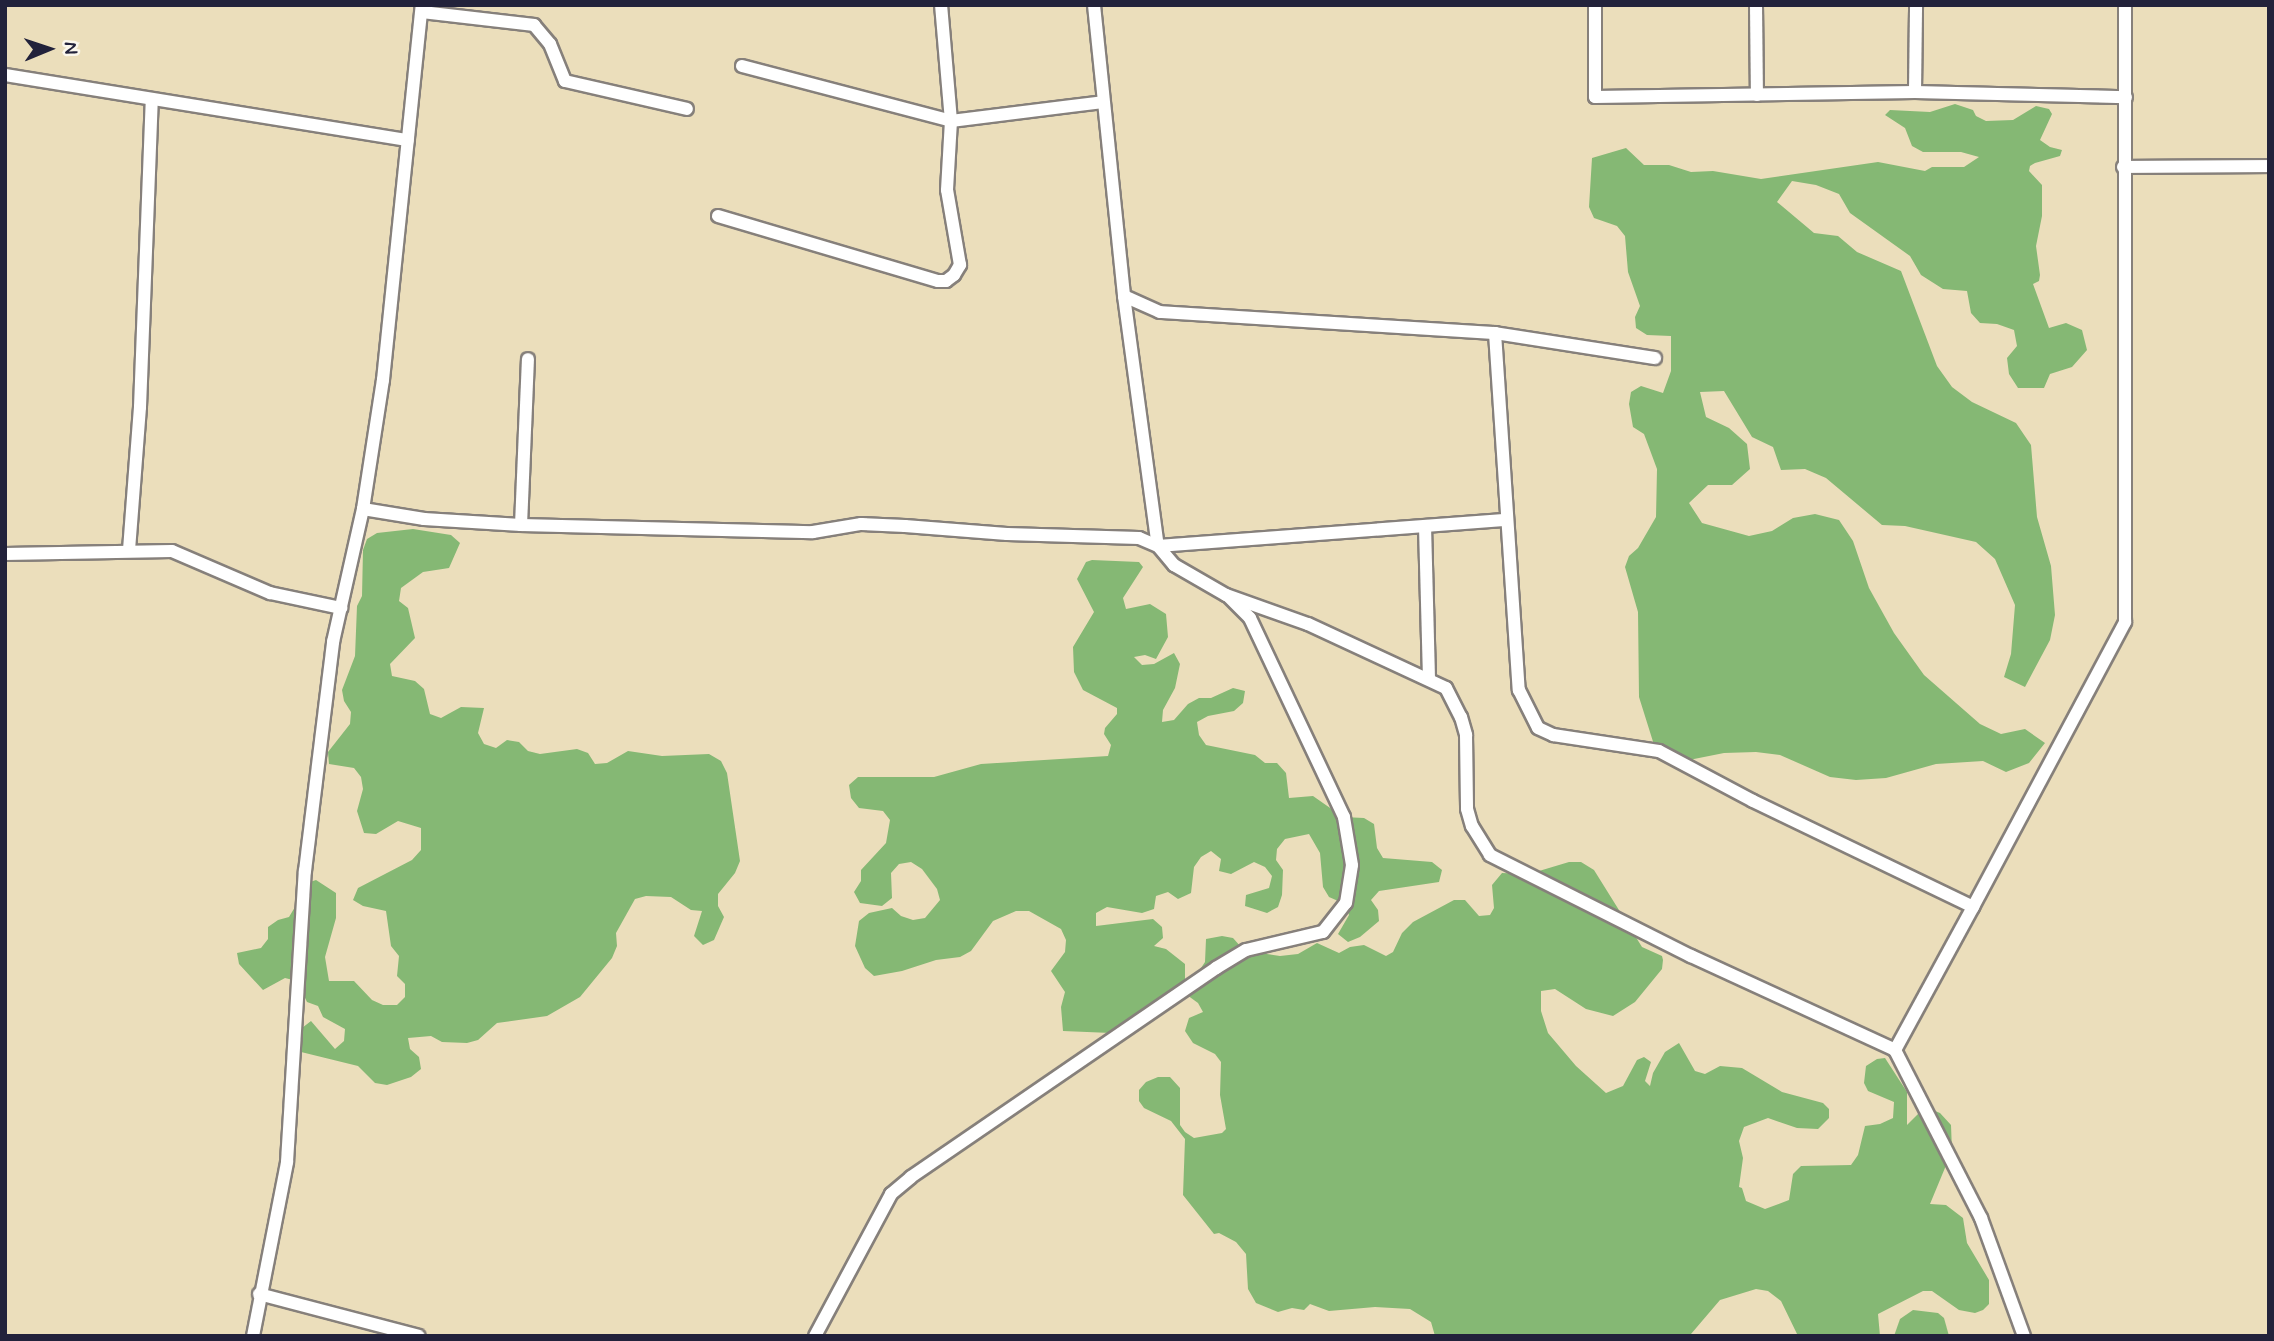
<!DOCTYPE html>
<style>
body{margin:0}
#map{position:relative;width:2274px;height:1341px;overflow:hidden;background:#ebdebb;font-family:Mynerve,sans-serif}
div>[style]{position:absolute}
.forest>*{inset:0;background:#85b874}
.roads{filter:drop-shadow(2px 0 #86807b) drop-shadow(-2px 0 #86807b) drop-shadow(0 2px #86807b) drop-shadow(0 -2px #86807b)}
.street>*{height:12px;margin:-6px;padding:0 6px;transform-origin:6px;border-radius:6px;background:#fff}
span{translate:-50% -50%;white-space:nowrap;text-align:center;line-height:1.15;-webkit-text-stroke:5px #fbf7ec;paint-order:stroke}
.frame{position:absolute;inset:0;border:7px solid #22223b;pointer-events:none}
.north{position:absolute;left:14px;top:14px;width:70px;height:70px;-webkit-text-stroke:5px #fbf7ec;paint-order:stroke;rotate:88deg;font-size:19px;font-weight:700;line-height:28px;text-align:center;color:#22223b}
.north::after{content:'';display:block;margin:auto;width:24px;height:32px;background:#22223b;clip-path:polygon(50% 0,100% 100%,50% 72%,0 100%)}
</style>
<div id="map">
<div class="forest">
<div style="clip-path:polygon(1955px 104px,1973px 110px,1976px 116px,1986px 121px,2013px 120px,2036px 106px,2049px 109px,2052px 114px,2040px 140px,2050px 147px,2062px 150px,2060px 156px,2035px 163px,2030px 166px,2029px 171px,2042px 185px,2042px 216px,2036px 246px,2040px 275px,2039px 281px,2033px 284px,2049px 328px,2066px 323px,2082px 330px,2087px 350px,2072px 367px,2050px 374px,2044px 388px,2018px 388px,2009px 374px,2007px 358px,2017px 346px,2014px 330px,1997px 324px,1980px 323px,1971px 313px,1967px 291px,1943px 289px,1921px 275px,1910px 256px,1850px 213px,1839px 194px,1816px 185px,1792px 181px,1777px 202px,1814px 233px,1838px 236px,1857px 252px,1901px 271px,1937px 366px,1952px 387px,1972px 402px,2016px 423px,2031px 445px,2037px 517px,2051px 566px,2055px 615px,2050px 640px,2025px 687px,2004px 677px,2011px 654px,2015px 605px,1995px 559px,1976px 542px,1905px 526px,1882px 525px,1826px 478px,1805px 469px,1781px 470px,1773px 447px,1752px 437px,1724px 391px,1700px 392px,1706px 417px,1729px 428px,1747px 444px,1750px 469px,1732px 485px,1708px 485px,1689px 503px,1702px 523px,1749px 536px,1772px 531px,1793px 518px,1815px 514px,1839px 520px,1853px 541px,1869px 588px,1894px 633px,1924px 675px,1980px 724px,2001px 734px,2025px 729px,2045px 743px,2029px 763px,2006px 772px,1983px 761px,1936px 764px,1886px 778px,1856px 780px,1830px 777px,1780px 755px,1756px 752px,1724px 753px,1674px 763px,1655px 748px,1639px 697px,1638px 612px,1625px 567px,1629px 556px,1638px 548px,1656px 517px,1657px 469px,1644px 434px,1633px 427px,1629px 404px,1631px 392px,1641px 386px,1663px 393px,1671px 371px,1671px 336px,1647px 335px,1636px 328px,1635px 317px,1640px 306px,1628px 272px,1625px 236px,1617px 226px,1594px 218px,1589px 207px,1592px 158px,1626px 148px,1644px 165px,1669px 165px,1691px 172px,1713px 171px,1761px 179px,1878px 162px,1925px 171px,1932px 167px,1964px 167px,1979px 157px,1961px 152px,1923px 152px,1912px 146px,1905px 128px,1885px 115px,1890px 110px,1930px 112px)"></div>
<div style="clip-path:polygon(413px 529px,451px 535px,460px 543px,449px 568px,423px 572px,401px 588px,399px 601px,408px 608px,415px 638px,390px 664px,392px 676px,415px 681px,424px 689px,430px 714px,441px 718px,461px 707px,484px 708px,478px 733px,484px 744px,496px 748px,507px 740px,519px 742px,528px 751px,540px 754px,577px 749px,588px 753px,595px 764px,607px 763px,628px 751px,662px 756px,709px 754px,721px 761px,727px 773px,740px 861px,735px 873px,718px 894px,718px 906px,724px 917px,714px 940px,703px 945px,694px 936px,702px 911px,691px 910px,671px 897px,646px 896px,635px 899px,616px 933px,617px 946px,612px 958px,580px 997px,547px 1016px,497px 1023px,478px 1040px,467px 1043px,442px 1042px,431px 1036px,408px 1038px,410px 1049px,419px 1057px,421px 1069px,411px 1077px,387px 1085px,375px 1083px,358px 1066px,297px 1051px,302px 1028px,311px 1021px,335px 1049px,344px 1041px,345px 1029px,323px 1017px,318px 1006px,307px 1002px,297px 981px,285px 978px,263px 990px,239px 964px,237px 953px,261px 948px,268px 939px,268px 927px,278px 920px,289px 917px,295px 907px,296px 894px,304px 884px,316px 880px,336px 893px,336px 918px,325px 957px,329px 981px,354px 981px,372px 1000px,383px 1005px,397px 1005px,405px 997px,405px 984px,397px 976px,399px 956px,391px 946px,386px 911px,363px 906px,353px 900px,358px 888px,412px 860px,421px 850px,421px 828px,398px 821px,376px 834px,364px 833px,357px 811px,363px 789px,361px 777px,354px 768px,329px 764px,328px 752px,350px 724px,351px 712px,344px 701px,342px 690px,355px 656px,357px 606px,362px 596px,363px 550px,367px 539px,377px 533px)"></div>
<div style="clip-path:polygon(1092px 560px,1139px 562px,1143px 567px,1123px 598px,1126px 609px,1150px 604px,1166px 614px,1168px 637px,1156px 659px,1145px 655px,1134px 657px,1142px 665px,1154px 664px,1174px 653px,1180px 664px,1175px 688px,1163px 710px,1162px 722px,1174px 720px,1188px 704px,1199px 698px,1211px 698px,1233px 688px,1245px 691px,1243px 703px,1234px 711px,1208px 716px,1197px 722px,1199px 735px,1206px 745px,1255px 755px,1265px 763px,1277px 763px,1286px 773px,1289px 798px,1313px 796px,1343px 817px,1364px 818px,1374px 824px,1377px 848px,1383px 858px,1432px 862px,1442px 870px,1439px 882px,1379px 891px,1371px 900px,1378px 910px,1379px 921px,1360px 937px,1348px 942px,1338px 934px,1349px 915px,1345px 904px,1329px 897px,1323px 887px,1320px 853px,1309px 834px,1285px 839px,1277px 849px,1276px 860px,1283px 870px,1282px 895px,1278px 907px,1267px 913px,1245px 906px,1246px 895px,1269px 888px,1272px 876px,1265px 867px,1254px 862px,1231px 874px,1219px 871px,1221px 859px,1211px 851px,1201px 857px,1194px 867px,1191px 893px,1178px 899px,1168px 892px,1156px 896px,1154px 909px,1142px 913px,1107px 907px,1096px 913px,1096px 926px,1153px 919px,1162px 927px,1163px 938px,1154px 946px,1166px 949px,1185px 964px,1185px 986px,1111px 1033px,1063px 1031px,1061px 1007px,1065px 992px,1051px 971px,1065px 952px,1066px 940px,1061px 929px,1029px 911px,1016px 911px,993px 921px,971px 951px,960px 957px,936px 960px,902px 971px,874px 976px,865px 968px,855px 946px,859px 921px,869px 913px,892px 908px,901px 916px,913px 920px,925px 918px,940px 900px,937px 889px,922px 869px,911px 862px,899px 864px,891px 873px,892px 898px,882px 906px,860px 903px,854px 892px,861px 881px,861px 870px,886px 843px,890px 820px,883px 811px,859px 808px,851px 798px,849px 785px,858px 777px,934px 777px,981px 764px,1108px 756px,1111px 745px,1104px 734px,1105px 728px,1117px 714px,1117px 708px,1083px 690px,1074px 672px,1073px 647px,1094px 612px,1077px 579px,1086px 562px)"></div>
<div style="clip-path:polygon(1569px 862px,1581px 862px,1594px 870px,1642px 947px,1662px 956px,1663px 960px,1662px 969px,1635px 1002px,1613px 1016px,1586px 1009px,1555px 989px,1541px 991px,1541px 1011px,1548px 1033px,1576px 1066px,1606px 1093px,1623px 1086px,1637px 1060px,1644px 1057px,1651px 1062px,1645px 1081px,1650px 1086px,1653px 1073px,1665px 1052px,1679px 1043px,1695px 1071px,1705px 1074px,1720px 1066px,1742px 1068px,1782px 1092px,1823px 1103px,1829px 1109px,1829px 1118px,1818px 1129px,1797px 1128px,1768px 1118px,1744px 1127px,1739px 1141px,1743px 1158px,1739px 1187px,1742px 1188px,1746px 1201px,1765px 1209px,1789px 1200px,1793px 1174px,1801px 1166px,1851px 1165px,1858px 1155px,1865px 1126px,1880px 1124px,1893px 1118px,1894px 1102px,1868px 1091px,1864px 1083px,1866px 1066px,1877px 1059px,1885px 1058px,1907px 1092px,1907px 1125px,1925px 1107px,1940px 1113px,1951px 1125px,1952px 1151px,1930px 1204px,1946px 1205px,1963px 1218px,1967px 1243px,1989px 1280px,1989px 1304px,1983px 1310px,1975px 1313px,1959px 1310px,1932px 1291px,1923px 1291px,1878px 1314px,1880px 1336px,1798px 1336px,1781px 1301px,1768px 1291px,1756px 1289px,1720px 1300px,1691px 1334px,1435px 1336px,1431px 1322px,1410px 1309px,1375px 1307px,1329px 1311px,1310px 1304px,1304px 1310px,1292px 1308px,1278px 1312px,1256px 1303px,1248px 1289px,1246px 1254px,1236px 1242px,1219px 1233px,1214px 1234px,1183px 1195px,1185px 1139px,1171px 1121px,1144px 1108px,1139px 1101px,1139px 1090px,1146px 1082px,1158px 1077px,1170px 1077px,1180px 1088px,1180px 1125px,1185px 1132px,1194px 1138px,1222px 1133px,1226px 1129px,1220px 1095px,1221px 1062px,1215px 1054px,1193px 1043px,1185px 1031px,1189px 1018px,1203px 1012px,1198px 1003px,1187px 995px,1187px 989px,1205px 962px,1206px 939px,1222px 936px,1233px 938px,1249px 956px,1260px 953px,1280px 956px,1298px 954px,1317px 943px,1339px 953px,1350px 947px,1364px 945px,1386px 956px,1393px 952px,1402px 933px,1413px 922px,1454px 900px,1465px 900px,1479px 916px,1490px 915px,1494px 908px,1492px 885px,1502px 873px,1529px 874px)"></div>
<div style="clip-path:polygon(1913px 1310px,1938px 1313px,1944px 1318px,1949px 1336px,1894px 1336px,1900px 1319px)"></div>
</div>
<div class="roads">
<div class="street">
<div style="left:1094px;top:5px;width:293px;rotate:84.1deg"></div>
<div style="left:1124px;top:296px;width:252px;rotate:82.3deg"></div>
<div style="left:1158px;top:546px;width:25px;rotate:50deg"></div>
<div style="left:1174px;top:565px;width:60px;rotate:30deg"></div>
<div style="left:1226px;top:595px;width:87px;rotate:19.5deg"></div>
<div style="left:1308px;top:624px;width:152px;rotate:24.9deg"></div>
<div style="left:1446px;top:688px;width:33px;rotate:63deg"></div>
<div style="left:1461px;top:717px;width:19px;rotate:74deg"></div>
<div style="left:1466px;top:735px;width:74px;rotate:89.2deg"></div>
<div style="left:1467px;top:809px;width:18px;rotate:74deg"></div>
<div style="left:1472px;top:826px;width:34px;rotate:58deg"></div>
<div style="left:1490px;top:855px;width:225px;rotate:26.7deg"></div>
<div style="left:1691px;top:956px;width:225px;rotate:24.7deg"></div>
<div style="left:1895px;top:1050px;width:189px;rotate:62.9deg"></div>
<div style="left:1981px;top:1218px;width:126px;rotate:70deg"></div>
<div style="left:1595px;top:5px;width:92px;rotate:90deg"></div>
<div style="left:1595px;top:97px;width:320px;rotate:-0.9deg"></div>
<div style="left:1915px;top:92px;width:211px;rotate:1.4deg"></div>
<div style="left:1756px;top:5px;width:90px;rotate:89.4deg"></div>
<div style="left:422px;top:12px;width:113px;rotate:6.6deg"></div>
<div style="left:534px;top:25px;width:25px;rotate:50deg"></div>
<div style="left:550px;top:44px;width:40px;rotate:68deg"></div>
<div style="left:565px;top:81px;width:125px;rotate:12.9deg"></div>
<div style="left:742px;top:66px;width:216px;rotate:14.7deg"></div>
<div style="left:951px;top:121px;width:153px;rotate:-7.1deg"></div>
<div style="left:5px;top:75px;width:408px;rotate:9.2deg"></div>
<div style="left:1915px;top:92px;width:87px;rotate:-89.3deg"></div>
<div style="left:2123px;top:167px;width:146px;rotate:-0.4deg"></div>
<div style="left:718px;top:216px;width:229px;rotate:16.5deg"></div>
<div style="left:938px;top:281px;width:8px"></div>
<div style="left:946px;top:281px;width:10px;rotate:-37deg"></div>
<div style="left:954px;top:275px;width:12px;rotate:-59deg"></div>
<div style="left:960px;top:265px;width:76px;rotate:-99.8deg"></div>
<div style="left:947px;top:190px;width:69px;rotate:-86.7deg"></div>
<div style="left:951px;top:121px;width:116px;rotate:-94.9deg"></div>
<div style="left:1124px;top:296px;width:39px;rotate:24deg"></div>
<div style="left:1160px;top:312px;width:336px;rotate:3.6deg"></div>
<div style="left:1495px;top:333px;width:162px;rotate:8.9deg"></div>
<div style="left:1495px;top:333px;width:358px;rotate:86.2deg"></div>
<div style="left:1519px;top:690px;width:42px;rotate:63.4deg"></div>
<div style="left:1538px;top:728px;width:17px;rotate:25deg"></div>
<div style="left:1553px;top:735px;width:107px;rotate:8.6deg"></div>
<div style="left:1659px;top:751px;width:106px;rotate:28deg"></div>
<div style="left:1753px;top:801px;width:244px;rotate:25.7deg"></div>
<div style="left:1973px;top:907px;width:323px;rotate:-61.9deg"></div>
<div style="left:2125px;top:622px;width:617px;rotate:-90deg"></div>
<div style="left:363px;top:509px;width:62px;rotate:9.3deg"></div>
<div style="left:424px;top:519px;width:97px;rotate:3.5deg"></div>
<div style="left:521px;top:525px;width:292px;rotate:1.4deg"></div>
<div style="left:813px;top:532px;width:49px;rotate:-9.5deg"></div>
<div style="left:861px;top:524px;width:44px;rotate:2.6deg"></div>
<div style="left:905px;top:526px;width:102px;rotate:4.5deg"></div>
<div style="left:1007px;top:534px;width:132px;rotate:1.7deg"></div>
<div style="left:1139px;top:538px;width:21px;rotate:23deg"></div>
<div style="left:1158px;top:546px;width:350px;rotate:-4.3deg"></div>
<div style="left:521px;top:525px;width:166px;rotate:-87.6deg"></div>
<div style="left:1425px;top:526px;width:153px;rotate:88.5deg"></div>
<div style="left:129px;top:550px;width:143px;rotate:-85.6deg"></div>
<div style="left:140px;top:407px;width:308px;rotate:-87.8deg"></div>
<div style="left:5px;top:554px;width:167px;rotate:-1deg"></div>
<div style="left:172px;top:551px;width:107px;rotate:23.2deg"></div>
<div style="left:270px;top:593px;width:73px;rotate:11.9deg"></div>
<div style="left:1895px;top:1050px;width:163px;rotate:-61.4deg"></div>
<div style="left:259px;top:1294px;width:165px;rotate:14.7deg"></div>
<div style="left:253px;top:1336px;width:177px;rotate:-78.9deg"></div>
<div style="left:287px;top:1162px;width:292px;rotate:-86.5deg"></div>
<div style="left:305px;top:871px;width:231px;rotate:-83deg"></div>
<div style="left:333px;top:642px;width:136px;rotate:-77.3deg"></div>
<div style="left:363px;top:509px;width:131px;rotate:-81.2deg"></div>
<div style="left:383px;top:380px;width:377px;rotate:-84.1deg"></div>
<div style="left:815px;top:1336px;width:161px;rotate:-61.8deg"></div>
<div style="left:891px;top:1194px;width:26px;rotate:-40deg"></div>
<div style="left:911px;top:1177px;width:370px;rotate:-34.4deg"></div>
<div style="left:1216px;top:968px;width:35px;rotate:-31deg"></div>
<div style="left:1246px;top:950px;width:79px;rotate:-13.2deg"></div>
<div style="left:1323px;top:932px;width:37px;rotate:-52deg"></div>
<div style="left:1346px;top:903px;width:38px;rotate:-81deg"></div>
<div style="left:1352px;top:865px;width:49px;rotate:-99.5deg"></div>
<div style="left:1344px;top:817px;width:220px;rotate:-115.3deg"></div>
<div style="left:1250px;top:618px;width:30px;rotate:-135deg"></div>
</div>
</div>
<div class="frame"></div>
<div class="north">N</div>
</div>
